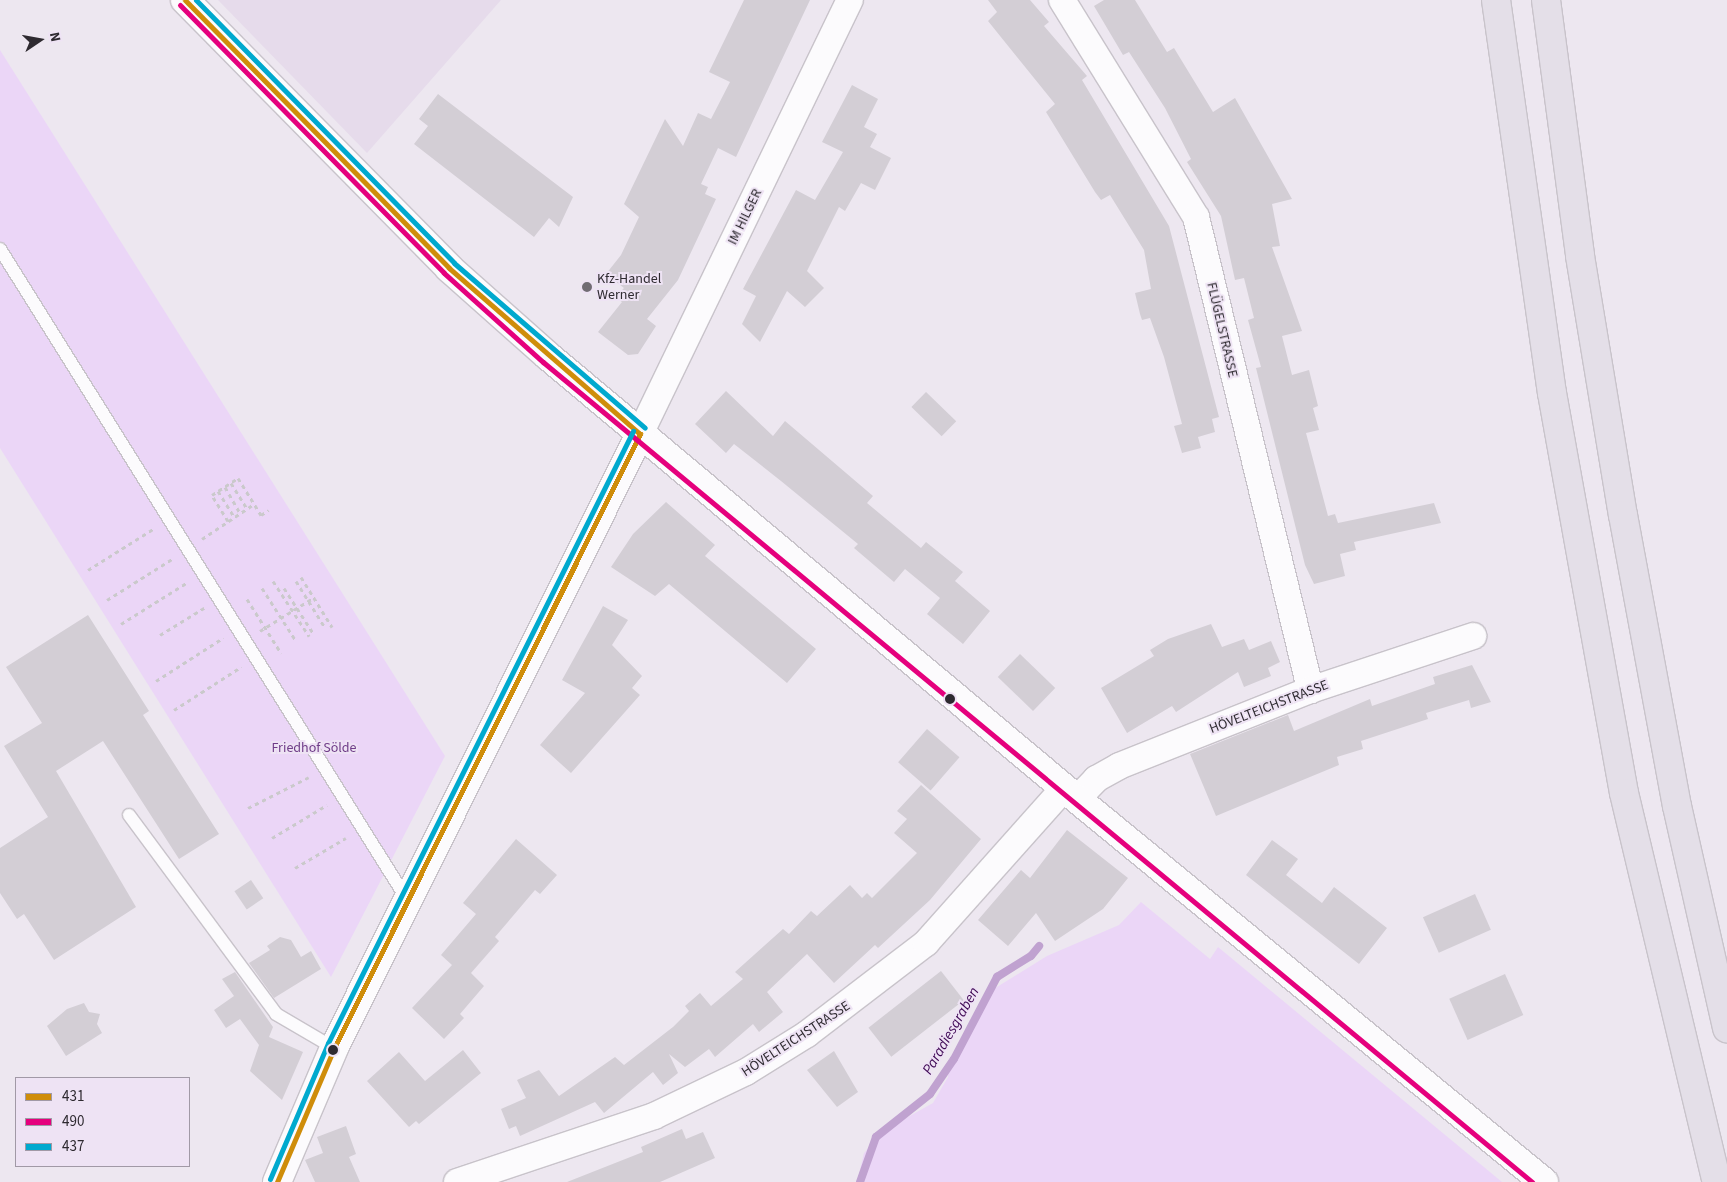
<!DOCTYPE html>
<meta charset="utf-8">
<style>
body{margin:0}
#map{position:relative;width:1727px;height:1182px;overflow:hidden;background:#ede7f0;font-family:"Source Sans 3",sans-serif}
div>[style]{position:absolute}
.built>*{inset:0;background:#e6dbeb}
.green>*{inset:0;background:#ebd6f7}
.stream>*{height:8px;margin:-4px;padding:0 4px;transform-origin:4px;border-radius:4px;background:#c0a2d0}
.building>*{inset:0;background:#d3ced5;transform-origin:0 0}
.path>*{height:3px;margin-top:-1.5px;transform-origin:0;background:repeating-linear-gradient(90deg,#cac9cb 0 4px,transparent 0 8px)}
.roads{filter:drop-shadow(1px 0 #c8c3ca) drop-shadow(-1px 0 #c8c3ca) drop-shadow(0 1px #c8c3ca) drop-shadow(0 -1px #c8c3ca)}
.service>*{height:12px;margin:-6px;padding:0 6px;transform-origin:6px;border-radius:6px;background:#fcfbfd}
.minor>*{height:26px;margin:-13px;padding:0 13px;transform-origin:13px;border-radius:13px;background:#fcfbfd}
.secondary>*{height:28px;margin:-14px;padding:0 14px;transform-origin:14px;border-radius:14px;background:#fcfbfd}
.trunk>*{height:28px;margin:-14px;padding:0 14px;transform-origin:14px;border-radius:14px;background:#e4dfe8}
.bus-1>*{height:5px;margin:-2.5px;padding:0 2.5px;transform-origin:2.5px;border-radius:2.5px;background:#cf8d0a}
.bus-2>*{height:5px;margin:-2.5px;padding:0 2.5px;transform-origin:2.5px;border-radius:2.5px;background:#e5007d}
.bus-3>*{height:5px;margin:-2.5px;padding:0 2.5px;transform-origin:2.5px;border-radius:2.5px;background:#00a9ce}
.dots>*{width:14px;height:14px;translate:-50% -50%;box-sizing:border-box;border:2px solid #eee3f4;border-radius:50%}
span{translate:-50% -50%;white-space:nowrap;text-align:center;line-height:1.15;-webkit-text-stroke:4px #eee3f4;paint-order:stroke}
.street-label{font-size:14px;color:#2e2a30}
.poi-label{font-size:14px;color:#2e2a30}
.left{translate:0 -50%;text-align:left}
.park-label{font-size:14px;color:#703e89}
.water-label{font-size:15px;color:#3e0754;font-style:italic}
.legend{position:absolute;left:15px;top:1077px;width:175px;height:90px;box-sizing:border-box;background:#eee3f4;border:1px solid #a199a6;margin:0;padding:6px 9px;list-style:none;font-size:15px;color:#2e2a30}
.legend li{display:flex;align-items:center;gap:10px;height:25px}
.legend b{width:25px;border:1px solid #a199a6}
.north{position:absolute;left:15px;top:15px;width:50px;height:50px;-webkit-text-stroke:4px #eee3f4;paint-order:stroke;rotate:78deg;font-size:14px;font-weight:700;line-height:20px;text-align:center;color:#2e2a30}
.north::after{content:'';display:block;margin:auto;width:18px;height:22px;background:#2e2a30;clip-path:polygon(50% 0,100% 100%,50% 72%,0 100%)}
</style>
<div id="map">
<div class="built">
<div style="clip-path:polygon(218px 0,501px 0,367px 153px)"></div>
</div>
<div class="green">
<div style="clip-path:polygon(0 50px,445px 756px,331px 977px,0 448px)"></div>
<div style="clip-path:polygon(1141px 902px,1210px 959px,1218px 947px,1502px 1182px,857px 1182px,864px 1153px,883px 1131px,933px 1103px,948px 1077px,948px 1062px,992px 990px,1047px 956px,1119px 925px)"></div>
</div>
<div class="stream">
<div style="left:860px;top:1182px;width:48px;rotate:-70.4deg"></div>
<div style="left:876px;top:1137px;width:69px;rotate:-38.5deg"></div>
<div style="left:930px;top:1094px;width:42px;rotate:-55.6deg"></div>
<div style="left:954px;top:1059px;width:93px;rotate:-62.3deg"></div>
<div style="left:997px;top:977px;width:40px;rotate:-32deg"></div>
<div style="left:1031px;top:956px;width:13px;rotate:-51deg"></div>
</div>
<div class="building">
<div style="clip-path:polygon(744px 0,810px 0,736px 157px,718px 148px,701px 184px,708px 187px,705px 194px,716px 199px,678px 280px,647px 319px,656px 326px,638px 354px,628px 355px,598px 332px,622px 302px,615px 297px,624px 288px,606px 274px,621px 255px,639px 217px,624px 204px,665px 119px,683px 146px,698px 113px,711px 119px,730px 82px,709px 72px)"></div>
<div style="clip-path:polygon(988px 0,1030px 0,1049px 22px,1044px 26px,1087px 76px,1082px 80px,1169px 226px,1219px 417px,1212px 419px,1215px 432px,1198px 437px,1201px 448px,1182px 453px,1174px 426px,1182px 424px,1164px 357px,1150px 318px,1142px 320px,1140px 314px,1135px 293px,1151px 289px,1144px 250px,1110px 195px,1101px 200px,1095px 192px,1046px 112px,1055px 104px,988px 21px,997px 12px)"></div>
<div style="clip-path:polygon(1104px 0,1135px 0,1167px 52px,1174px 48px,1213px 112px,1235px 98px,1292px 199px,1272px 204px,1280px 246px,1272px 247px,1302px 331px,1282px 336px,1292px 375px,1309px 370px,1318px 406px,1313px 408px,1319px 430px,1306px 433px,1328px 516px,1335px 514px,1338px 523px,1434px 503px,1441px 523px,1354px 542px,1356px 550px,1340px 554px,1345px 576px,1314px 584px,1305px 565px,1256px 368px,1261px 367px,1248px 320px,1254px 318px,1244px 278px,1235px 280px,1221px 216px,1187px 162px,1191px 159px,1165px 108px,1129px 52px,1123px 55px,1094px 6px)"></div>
<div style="clip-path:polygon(852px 85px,878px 99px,864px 127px,877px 134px,870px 147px,891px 158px,875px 190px,861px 183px,845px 211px,839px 207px,807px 271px,824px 288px,805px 307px,787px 291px,760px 342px,742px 324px,756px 296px,743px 289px,796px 190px,815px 200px,843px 152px,822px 142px)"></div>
<div style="clip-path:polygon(438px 94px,573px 197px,559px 227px,549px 218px,534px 237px,414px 144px,428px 126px,419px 119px)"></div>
<div style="clip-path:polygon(726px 391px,773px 436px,785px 421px,873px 496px,867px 503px,921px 548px,926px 542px,963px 572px,955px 581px,990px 611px,963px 644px,927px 614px,940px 598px,905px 569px,894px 582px,854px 548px,858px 544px,781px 481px,734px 444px,726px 453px,695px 424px)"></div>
<div style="left:926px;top:392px;width:42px;height:21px;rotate:44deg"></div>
<div style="clip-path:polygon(666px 502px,715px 545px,705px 556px,816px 649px,787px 683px,669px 584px,655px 596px,611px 567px,633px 534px)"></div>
<div style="clip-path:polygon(603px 606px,628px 620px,612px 645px,642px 676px,632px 688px,640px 695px,571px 773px,540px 745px,585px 693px,562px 680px)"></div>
<div style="clip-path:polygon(88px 615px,149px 711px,143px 715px,219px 834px,179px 859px,103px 741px,56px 771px,136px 907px,54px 960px,24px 914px,17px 919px,0 893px,0 848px,48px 817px,4px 746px,42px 723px,6px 667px)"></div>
<div style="clip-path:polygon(1211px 624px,1222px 647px,1244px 639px,1249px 650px,1271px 641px,1280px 662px,1268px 668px,1271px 676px,1244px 687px,1238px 672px,1176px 712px,1172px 706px,1127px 733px,1101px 688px,1154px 656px,1150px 650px,1168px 639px)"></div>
<div style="left:1020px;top:654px;width:49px;height:32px;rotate:44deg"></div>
<div style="clip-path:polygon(1472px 665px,1491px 702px,1471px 708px,1469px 700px,1426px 713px,1428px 719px,1361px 741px,1363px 749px,1337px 757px,1339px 765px,1216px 816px,1190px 754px,1288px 715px,1294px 731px,1370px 699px,1372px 706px,1435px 684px,1433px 677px)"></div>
<div style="left:927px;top:729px;width:43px;height:44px;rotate:41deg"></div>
<div style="clip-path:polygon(921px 785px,981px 839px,930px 900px,878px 948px,875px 945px,834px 983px,807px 954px,767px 992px,783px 1012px,759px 1032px,753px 1024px,715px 1057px,709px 1049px,685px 1067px,669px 1054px,678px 1073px,663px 1085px,653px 1072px,604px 1113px,595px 1102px,520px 1136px,516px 1126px,509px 1129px,501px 1109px,526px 1098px,517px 1080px,539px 1070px,559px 1096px,615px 1057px,624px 1065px,673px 1027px,689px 1011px,685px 1006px,700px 993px,711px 1006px,743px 979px,735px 972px,783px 929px,789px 934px,811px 911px,817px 916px,850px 885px,862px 898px,867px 893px,872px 898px,917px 853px,894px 833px,907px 819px,897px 811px)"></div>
<div style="clip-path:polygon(1067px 830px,1128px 878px,1103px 909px,1055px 941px,1036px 913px,1008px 946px,978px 920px,1021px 870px,1030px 878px)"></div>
<div style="clip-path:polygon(516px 839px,557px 875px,540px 894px,535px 890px,495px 937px,499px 941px,471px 973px,484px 986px,460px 1014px,464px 1018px,444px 1039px,412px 1008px,452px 965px,441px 955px,476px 914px,463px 903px)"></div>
<div style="clip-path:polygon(1272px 840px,1298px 859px,1286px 875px,1322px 903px,1334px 887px,1387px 928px,1359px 964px,1246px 875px)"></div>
<div style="left:251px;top:880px;width:22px;height:20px;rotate:56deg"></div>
<div style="left:1475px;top:894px;width:39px;height:57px;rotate:66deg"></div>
<div style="clip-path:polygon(280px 937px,291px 940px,301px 957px,311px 951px,321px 969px,274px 998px,249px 963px,270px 950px,267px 946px)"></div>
<div style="left:941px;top:971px;width:37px;height:92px;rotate:52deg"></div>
<div style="clip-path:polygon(235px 972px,273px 1027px,269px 1037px,303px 1052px,282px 1100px,250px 1071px,259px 1045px,240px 1019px,226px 1028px,214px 1010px,234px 996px,222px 979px)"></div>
<div style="left:1505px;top:974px;width:45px;height:61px;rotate:66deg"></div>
<div style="clip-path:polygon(84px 1003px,89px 1012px,100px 1014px,97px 1024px,102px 1033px,66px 1056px,47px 1026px,67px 1009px)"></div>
<div style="clip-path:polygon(463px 1050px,481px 1073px,419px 1124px,416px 1121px,409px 1127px,367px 1081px,399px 1052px,425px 1081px)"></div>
<div style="clip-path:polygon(834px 1051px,858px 1092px,837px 1107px,807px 1070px)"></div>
<div style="clip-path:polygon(346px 1126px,356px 1154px,349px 1157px,360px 1182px,315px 1182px,305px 1160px,323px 1153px,317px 1137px)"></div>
<div style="clip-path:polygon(682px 1129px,686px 1139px,703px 1132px,715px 1158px,660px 1182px,567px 1182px,643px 1152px,641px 1147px)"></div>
</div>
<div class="path">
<div style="left:231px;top:483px;width:31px;rotate:58deg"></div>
<div style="left:225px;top:487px;width:30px;rotate:60deg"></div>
<div style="left:218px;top:491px;width:31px;rotate:58deg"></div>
<div style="left:228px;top:521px;width:31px;rotate:-122deg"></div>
<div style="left:212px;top:495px;width:31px;rotate:-33deg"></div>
<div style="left:238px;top:478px;width:44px;rotate:58.1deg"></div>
<div style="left:261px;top:515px;width:9px;rotate:-32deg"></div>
<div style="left:202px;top:539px;width:63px;rotate:-33.9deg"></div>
<div style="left:88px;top:570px;width:77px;rotate:-32.2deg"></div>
<div style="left:301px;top:577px;width:59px;rotate:58.2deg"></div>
<div style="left:273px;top:581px;width:66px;rotate:56.8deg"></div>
<div style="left:296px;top:581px;width:53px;rotate:58.1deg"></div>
<div style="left:262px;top:588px;width:63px;rotate:57.3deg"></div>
<div style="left:284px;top:588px;width:54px;rotate:57.2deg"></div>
<div style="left:247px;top:599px;width:64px;rotate:57.8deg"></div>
<div style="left:107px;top:600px;width:77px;rotate:-32.2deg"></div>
<div style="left:121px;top:624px;width:79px;rotate:-32.1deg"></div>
<div style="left:260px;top:631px;width:62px;rotate:-31.9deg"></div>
<div style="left:160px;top:635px;width:52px;rotate:-31.5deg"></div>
<div style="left:156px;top:681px;width:80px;rotate:-32.7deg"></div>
<div style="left:174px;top:710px;width:80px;rotate:-32.7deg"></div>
<div style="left:248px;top:808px;width:68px;rotate:-26.9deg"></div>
<div style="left:272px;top:838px;width:64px;rotate:-31deg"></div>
<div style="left:295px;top:868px;width:59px;rotate:-30.5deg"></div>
</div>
<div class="roads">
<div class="service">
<div style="left:0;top:249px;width:769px;rotate:57.96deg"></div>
<div style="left:129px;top:815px;width:247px;rotate:53.5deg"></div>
<div style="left:276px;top:1014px;width:67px;rotate:30.4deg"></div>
</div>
<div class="minor">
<div style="left:1062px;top:0;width:255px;rotate:58.3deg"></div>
<div style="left:1196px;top:217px;width:487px;rotate:76.4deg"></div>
<div style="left:640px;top:434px;width:482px;rotate:-64.2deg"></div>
<div style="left:1077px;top:799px;width:28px;rotate:-46deg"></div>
<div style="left:1096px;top:779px;width:26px;rotate:-29deg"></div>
<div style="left:1119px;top:766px;width:206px;rotate:-21.7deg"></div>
<div style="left:1310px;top:690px;width:172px;rotate:-18.3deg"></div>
<div style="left:457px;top:1182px;width:208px;rotate:-18.5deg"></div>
<div style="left:654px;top:1116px;width:102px;rotate:-25.6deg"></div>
<div style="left:746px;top:1072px;width:72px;rotate:-31.9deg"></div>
<div style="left:807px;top:1034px;width:150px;rotate:-37.4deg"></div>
<div style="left:926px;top:943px;width:208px;rotate:-48.3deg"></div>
</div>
<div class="secondary">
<div style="left:185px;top:0;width:376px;rotate:45.4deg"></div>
<div style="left:449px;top:268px;width:132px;rotate:41.6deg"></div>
<div style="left:548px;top:356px;width:690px;rotate:39.94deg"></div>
<div style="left:1077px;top:799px;width:604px;rotate:39.36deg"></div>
<div style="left:277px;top:1182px;width:148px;rotate:-66.9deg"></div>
<div style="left:335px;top:1046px;width:684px;rotate:-63.51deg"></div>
</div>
<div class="trunk">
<div style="left:1496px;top:0;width:397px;rotate:81.9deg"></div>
<div style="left:1552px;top:393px;width:406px;rotate:79.8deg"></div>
<div style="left:1624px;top:793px;width:400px;rotate:76.6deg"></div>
<div style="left:1546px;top:0;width:258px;rotate:82.4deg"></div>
<div style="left:1580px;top:256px;width:263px;rotate:80.6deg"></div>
<div style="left:1623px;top:515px;width:296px;rotate:79.5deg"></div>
<div style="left:1677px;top:806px;width:228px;rotate:77.3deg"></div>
</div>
</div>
<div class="bus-1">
<div style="left:185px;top:0;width:376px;rotate:45.4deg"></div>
<div style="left:449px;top:268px;width:253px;rotate:41deg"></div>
<div style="left:277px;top:1182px;width:148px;rotate:-66.9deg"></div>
<div style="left:335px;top:1046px;width:684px;rotate:-63.51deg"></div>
</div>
<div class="bus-2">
<div style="left:180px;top:5px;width:376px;rotate:45.4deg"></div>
<div style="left:444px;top:273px;width:133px;rotate:42deg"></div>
<div style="left:543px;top:362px;width:1285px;rotate:39.66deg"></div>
</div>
<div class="bus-3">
<div style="left:196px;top:0;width:368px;rotate:45.5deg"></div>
<div style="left:454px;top:263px;width:252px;rotate:40.8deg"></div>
<div style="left:270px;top:1179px;width:148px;rotate:-66.9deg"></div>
<div style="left:328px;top:1043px;width:684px;rotate:-63.51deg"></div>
</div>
<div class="dots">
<div style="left:587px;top:287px;background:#716c73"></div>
<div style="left:950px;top:699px;background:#2e2a30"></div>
<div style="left:333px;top:1050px;background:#2e2a30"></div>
</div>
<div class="street-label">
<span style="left:745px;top:217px;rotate:-64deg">IM HILGER</span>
<span style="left:1222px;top:330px;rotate:77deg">FLÜGELSTRASSE</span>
<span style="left:1269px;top:707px;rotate:-21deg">HÖVELTEICHSTRASSE</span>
<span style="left:796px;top:1039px;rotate:-33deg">HÖVELTEICHSTRASSE</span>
</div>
<div class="poi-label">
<span class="left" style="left:597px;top:287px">Kfz-Handel<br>Werner</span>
</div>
<div class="park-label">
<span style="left:314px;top:748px">Friedhof Sölde</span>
</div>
<div class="water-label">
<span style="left:951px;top:1031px;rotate:-60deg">Paradiesgraben</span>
</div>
<ul class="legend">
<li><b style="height:6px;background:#cf8d0a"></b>431</li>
<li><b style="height:6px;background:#e5007d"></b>490</li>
<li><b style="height:6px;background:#00a9ce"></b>437</li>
</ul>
<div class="north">N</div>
</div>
